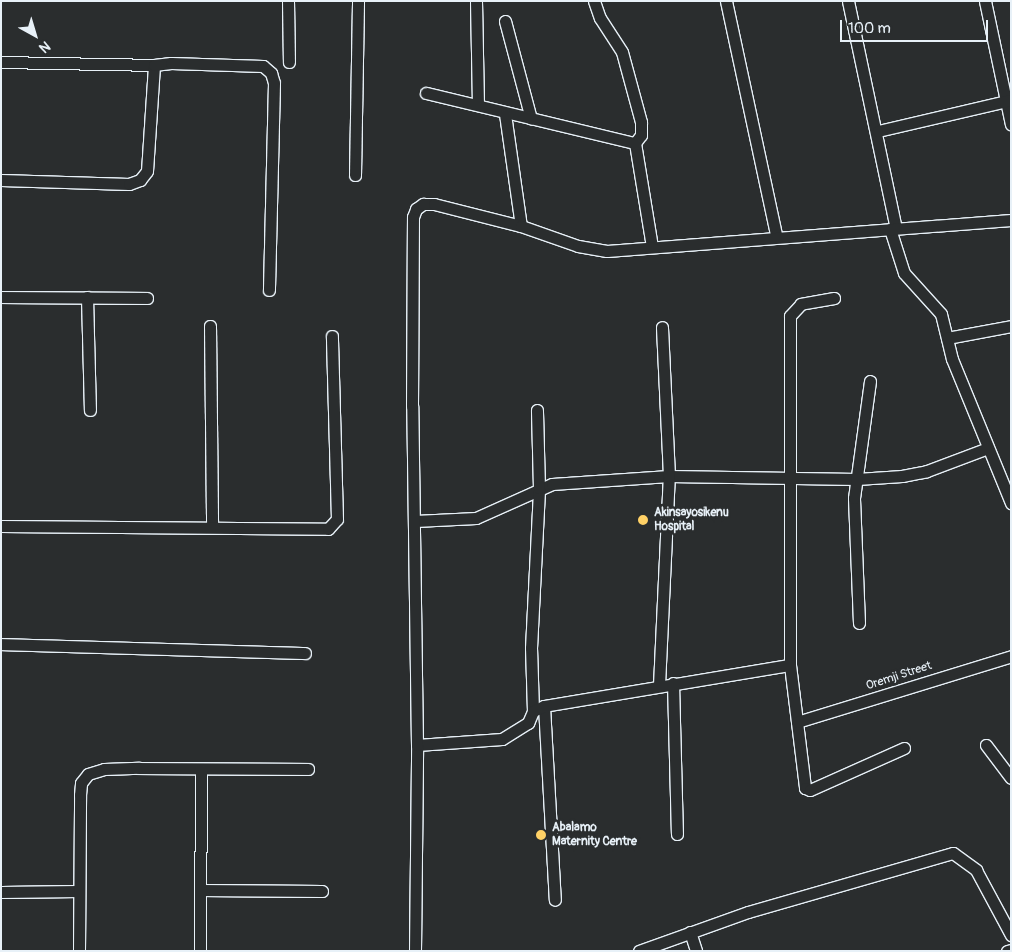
<!DOCTYPE html>
<style>
body{margin:0}
#map{position:relative;width:1012px;height:952px;overflow:hidden;background:#2a2d2e;font-family:Pangolin,sans-serif}
div>[style]{position:absolute}
.roads{filter:drop-shadow(1px 0 #e8f1f8) drop-shadow(-1px 0 #e8f1f8) drop-shadow(0 1px #e8f1f8) drop-shadow(0 -1px #e8f1f8)}
.minor>*{height:11px;margin:-5.5px;padding:0 5.5px;transform-origin:5.5px;border-radius:5.5px;background:#2a2d2e}
.dots>*{width:14px;height:14px;translate:-50% -50%;box-sizing:border-box;border:2px solid #2a2d2e;border-radius:50%}
span{translate:-50% -50%;white-space:nowrap;text-align:center;line-height:1.15;-webkit-text-stroke:5px #2a2d2e;paint-order:stroke}
.poi-label{font-size:12px;color:#e8f1f8;font-weight:700}
.left{translate:0 -50%;text-align:left}
.street-label{font-size:12px;color:#e8f1f8}
.frame{position:absolute;inset:0;border:2px solid #e8f1f8;pointer-events:none}
.north{position:absolute;left:10px;top:10px;width:50px;height:50px;-webkit-text-stroke:4px #2a2d2e;paint-order:stroke;rotate:141deg;font-size:14px;font-weight:700;line-height:20px;text-align:center;color:#e8f1f8}
.north::after{content:'';display:block;margin:auto;width:18px;height:22px;background:#e8f1f8;clip-path:polygon(50% 0,100% 100%,50% 72%,0 100%)}
.scale{position:absolute;left:840px;top:20px;width:148px;height:22px;box-sizing:border-box;border:2px solid #e8f1f8;border-top:0;padding-left:6px;font-size:15px;line-height:18px;white-space:nowrap;color:#e8f1f8;-webkit-text-stroke:4px #2a2d2e;paint-order:stroke}
</style>
<div id="map">
<div class="roads">
<div class="minor">
<div style="left:288px;top:1px;width:61px;rotate:89.1deg"></div>
<div style="left:476px;top:1px;width:103px;rotate:88.9deg"></div>
<div style="left:594px;top:1px;width:18px;rotate:71deg"></div>
<div style="left:600px;top:18px;width:40px;rotate:57.1deg"></div>
<div style="left:622px;top:52px;width:73px;rotate:74.8deg"></div>
<div style="left:641px;top:122px;width:13px;rotate:90deg"></div>
<div style="left:641px;top:135px;width:10px;rotate:127deg"></div>
<div style="left:635px;top:143px;width:105px;rotate:80.7deg"></div>
<div style="left:726px;top:1px;width:239px;rotate:77.9deg"></div>
<div style="left:848px;top:1px;width:232px;rotate:78.1deg"></div>
<div style="left:985px;top:1px;width:126px;rotate:78.1deg"></div>
<div style="left:505px;top:21px;width:101px;rotate:75.1deg"></div>
<div style="left:1px;top:62px;width:153px;rotate:1.1deg"></div>
<div style="left:426px;top:93px;width:215px;rotate:13.5deg"></div>
<div style="left:505px;top:114px;width:113px;rotate:81.9deg"></div>
<div style="left:878px;top:131px;width:137px;rotate:-13.1deg"></div>
<div style="left:355px;top:175px;width:174px;rotate:-89deg"></div>
<div style="left:1px;top:180px;width:128px;rotate:1.8deg"></div>
<div style="left:129px;top:184px;width:12px;rotate:-20deg"></div>
<div style="left:140px;top:180px;width:11px;rotate:-52deg"></div>
<div style="left:147px;top:171px;width:106px;rotate:-86.2deg"></div>
<div style="left:154px;top:65px;width:17px;rotate:-7deg"></div>
<div style="left:171px;top:63px;width:92px;rotate:1.9deg"></div>
<div style="left:263px;top:66px;width:11px;rotate:41deg"></div>
<div style="left:271px;top:73px;width:10px;rotate:73deg"></div>
<div style="left:274px;top:83px;width:207px;rotate:91.4deg"></div>
<div style="left:890px;top:229px;width:46px;rotate:72.3deg"></div>
<div style="left:904px;top:273px;width:55px;rotate:47.9deg"></div>
<div style="left:941px;top:314px;width:46px;rotate:76.3deg"></div>
<div style="left:952px;top:359px;width:156px;rotate:67.7deg"></div>
<div style="left:1px;top:297px;width:146px;rotate:0.4deg"></div>
<div style="left:87px;top:297px;width:113px;rotate:88.5deg"></div>
<div style="left:834px;top:298px;width:34px;rotate:170deg"></div>
<div style="left:801px;top:304px;width:16px;rotate:133deg"></div>
<div style="left:790px;top:316px;width:349px;rotate:90deg"></div>
<div style="left:790px;top:665px;width:124px;rotate:83deg"></div>
<div style="left:805px;top:788px;width:5px;rotate:22deg"></div>
<div style="left:810px;top:790px;width:103px;rotate:-24.1deg"></div>
<div style="left:210px;top:326px;width:201px;rotate:89.4deg"></div>
<div style="left:947px;top:338px;width:65px;rotate:-10.6deg"></div>
<div style="left:415px;top:521px;width:61px;rotate:-2.8deg"></div>
<div style="left:476px;top:518px;width:83px;rotate:-24.1deg"></div>
<div style="left:552px;top:484px;width:117px;rotate:-3.9deg"></div>
<div style="left:669px;top:476px;width:188px;rotate:0.9deg"></div>
<div style="left:857px;top:479px;width:45px;rotate:-3.8deg"></div>
<div style="left:902px;top:476px;width:25px;rotate:-11deg"></div>
<div style="left:927px;top:471px;width:65px;rotate:-20.7deg"></div>
<div style="left:1px;top:526px;width:327px;rotate:0.5deg"></div>
<div style="left:328px;top:529px;width:13px;rotate:-48deg"></div>
<div style="left:337px;top:519px;width:183px;rotate:-91.6deg"></div>
<div style="left:859px;top:623px;width:125px;rotate:-92.3deg"></div>
<div style="left:854px;top:498px;width:118px;rotate:-82.2deg"></div>
<div style="left:1px;top:644px;width:304px;rotate:1.7deg"></div>
<div style="left:673px;top:683px;width:151px;rotate:88.5deg"></div>
<div style="left:659px;top:685px;width:209px;rotate:-87.3deg"></div>
<div style="left:669px;top:476px;width:149px;rotate:-92.7deg"></div>
<div style="left:544px;top:706px;width:194px;rotate:86.8deg"></div>
<div style="left:533px;top:711px;width:63px;rotate:-91.8deg"></div>
<div style="left:531px;top:648px;width:160px;rotate:-87.1deg"></div>
<div style="left:539px;top:488px;width:78px;rotate:-91.5deg"></div>
<div style="left:797px;top:722px;width:224px;rotate:-17.1deg"></div>
<div style="left:417px;top:745px;width:85px;rotate:-4deg"></div>
<div style="left:502px;top:739px;width:31px;rotate:-32deg"></div>
<div style="left:528px;top:723px;width:13px;rotate:-67deg"></div>
<div style="left:533px;top:711px;width:12px;rotate:-24deg"></div>
<div style="left:544px;top:706px;width:249px;rotate:-9.5deg"></div>
<div style="left:986px;top:745px;width:41px;rotate:52.9deg"></div>
<div style="left:200px;top:890px;width:122px;rotate:0.5deg"></div>
<div style="left:1px;top:892px;width:77px;rotate:-0.7deg"></div>
<div style="left:690px;top:932px;width:20px;rotate:72deg"></div>
<div style="left:79px;top:951px;width:156px;rotate:-89.6deg"></div>
<div style="left:80px;top:795px;width:12px;rotate:-85deg"></div>
<div style="left:81px;top:783px;width:11px;rotate:-52deg"></div>
<div style="left:88px;top:774px;width:17px;rotate:-17deg"></div>
<div style="left:104px;top:769px;width:35px;rotate:-2deg"></div>
<div style="left:139px;top:768px;width:169px;rotate:0.3deg"></div>
<div style="left:200px;top:951px;width:181px;rotate:-89.7deg"></div>
<div style="left:415px;top:951px;width:206px;rotate:-89.4deg"></div>
<div style="left:417px;top:745px;width:339px;rotate:-90.8deg"></div>
<div style="left:412px;top:406px;width:189px;rotate:-89.7deg"></div>
<div style="left:413px;top:217px;width:9px;rotate:-69deg"></div>
<div style="left:416px;top:209px;width:9px;rotate:-36deg"></div>
<div style="left:423px;top:204px;width:11px"></div>
<div style="left:434px;top:204px;width:90px;rotate:14.2deg"></div>
<div style="left:521px;top:226px;width:60px;rotate:19.3deg"></div>
<div style="left:578px;top:246px;width:29px;rotate:10deg"></div>
<div style="left:607px;top:251px;width:405px;rotate:-4.4deg"></div>
<div style="left:639px;top:951px;width:116px;rotate:-19.7deg"></div>
<div style="left:748px;top:912px;width:213px;rotate:-16.1deg"></div>
<div style="left:953px;top:853px;width:29px;rotate:36deg"></div>
<div style="left:976px;top:870px;width:74px;rotate:61.7deg"></div>
<div style="left:1007px;top:951px;width:4px;rotate:-14deg"></div>
</div>
</div>
<div class="dots">
<div style="left:643px;top:520px;background:#ffd166"></div>
<div style="left:541px;top:835px;background:#ffd166"></div>
</div>
<div class="poi-label">
<span class="left" style="left:654px;top:520px">Akinsayosikenu<br>Hospital</span>
<span class="left" style="left:552px;top:835px">Abalamo<br>Maternity Centre</span>
</div>
<div class="street-label">
<span style="left:899px;top:676px;rotate:-18deg">Oremji Street</span>
</div>
<div class="frame"></div>
<div class="north">N</div>
<div class="scale">100 m</div>
</div>
